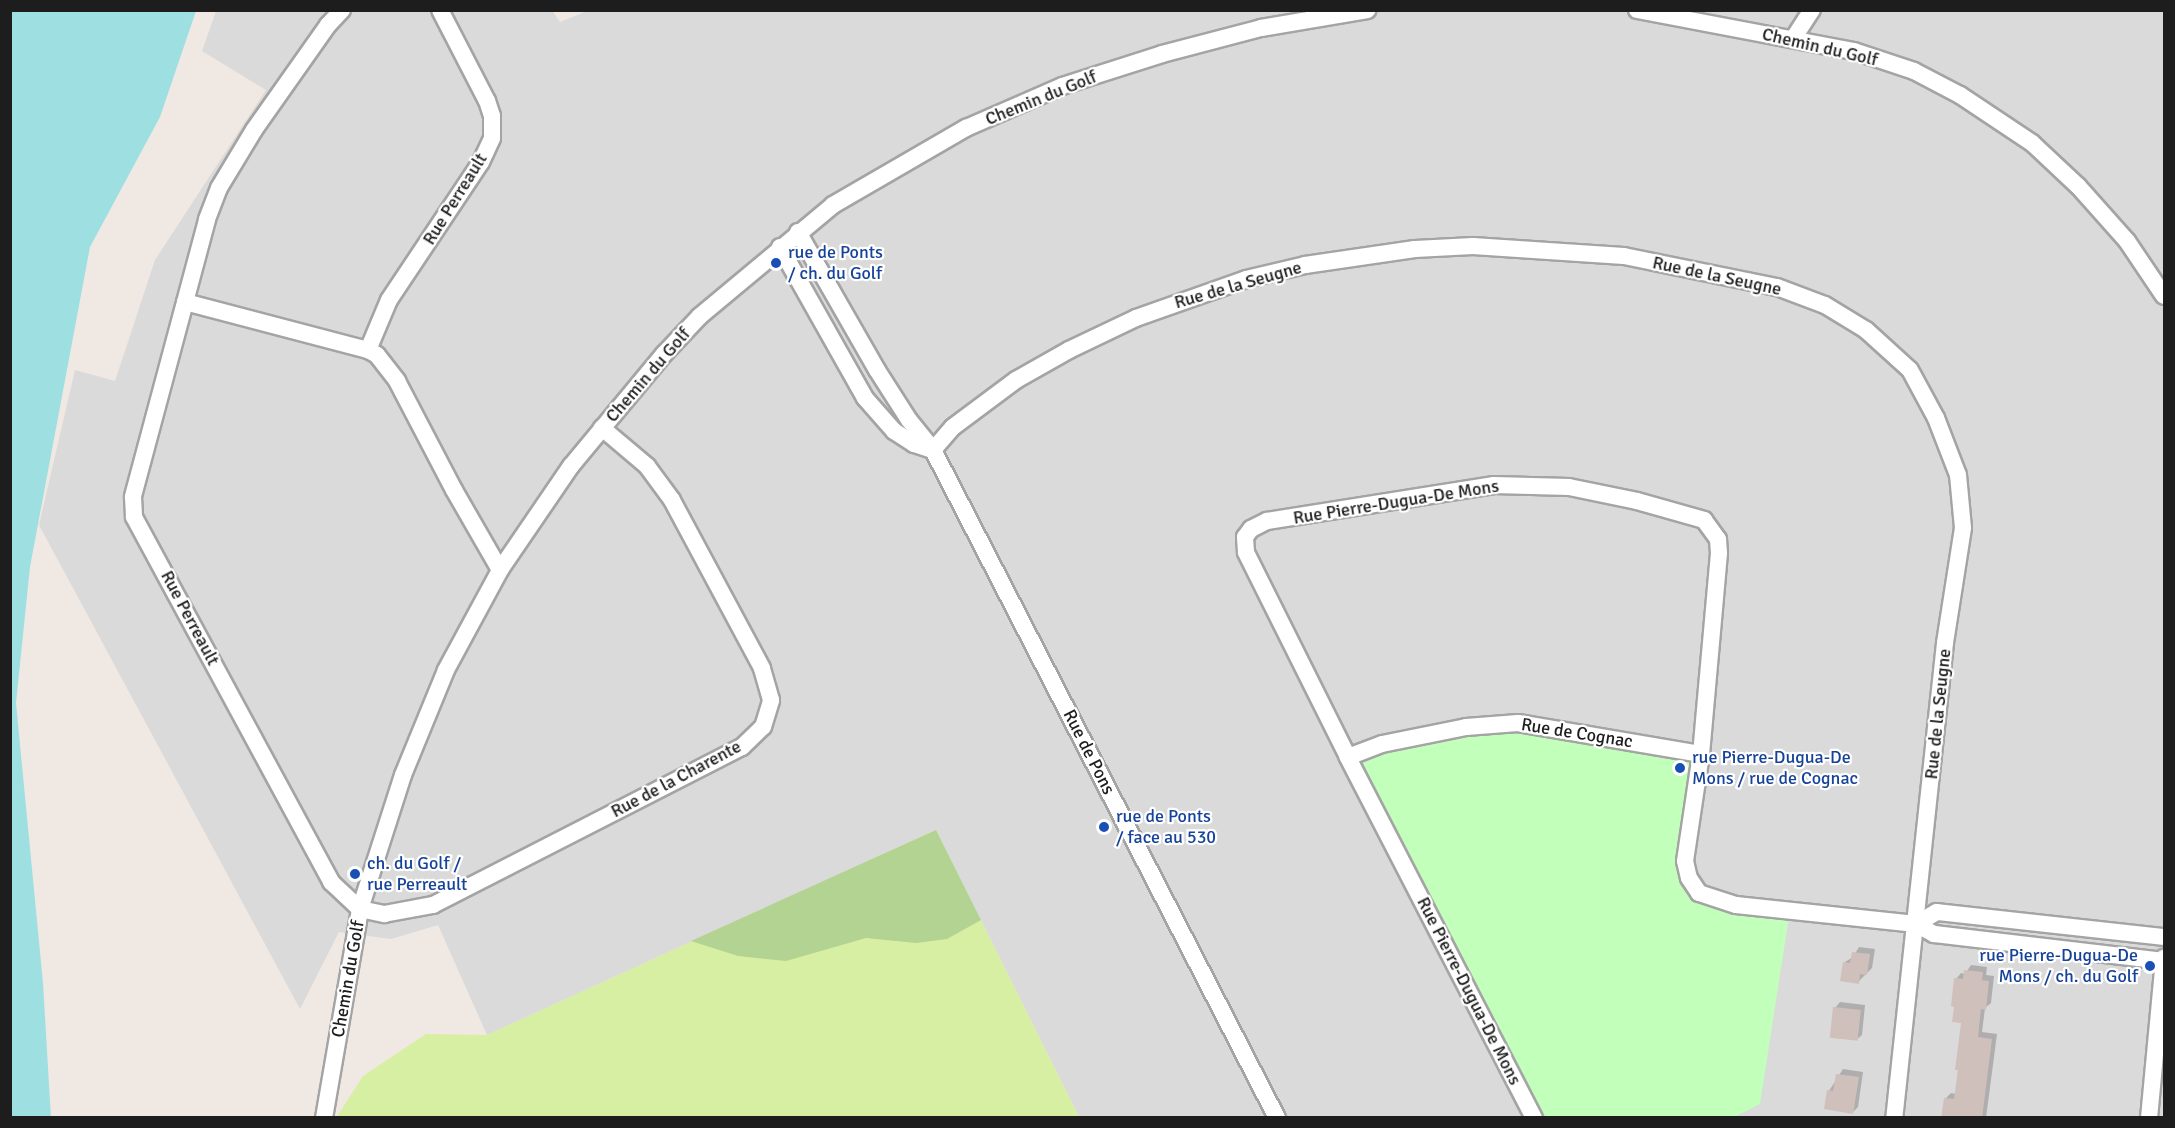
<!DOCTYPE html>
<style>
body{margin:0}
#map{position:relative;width:2175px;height:1128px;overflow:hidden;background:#f0e8e2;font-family:Signika,sans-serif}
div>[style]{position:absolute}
.residential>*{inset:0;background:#dbdada}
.grass>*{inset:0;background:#d7efa2}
.forest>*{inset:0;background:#b2d392}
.park>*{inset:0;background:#c2ffba}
.water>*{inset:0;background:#9ee0e2}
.shadow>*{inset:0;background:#0003}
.building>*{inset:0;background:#d0c0bb;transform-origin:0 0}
.roads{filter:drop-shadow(2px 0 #a4a4a4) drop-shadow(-2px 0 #a4a4a4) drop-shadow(0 2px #a4a4a4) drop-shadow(0 -2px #a4a4a4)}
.minor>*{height:16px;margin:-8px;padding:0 8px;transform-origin:8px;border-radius:8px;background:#fff}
.dots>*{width:16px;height:16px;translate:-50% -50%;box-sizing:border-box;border:3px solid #fff;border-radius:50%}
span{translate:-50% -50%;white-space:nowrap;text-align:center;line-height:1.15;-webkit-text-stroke:4.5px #fff;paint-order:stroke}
.street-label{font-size:18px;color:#1d1d1d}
.transit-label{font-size:18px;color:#164399}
.left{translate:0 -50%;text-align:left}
.right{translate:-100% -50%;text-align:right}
.frame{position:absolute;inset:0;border:12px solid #1d1d1d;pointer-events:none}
</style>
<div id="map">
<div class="residential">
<div style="clip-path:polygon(552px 10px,560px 22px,590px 10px,2164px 11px,2164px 1117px,1079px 1117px,936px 830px,487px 1035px,438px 925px,391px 939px,339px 932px,300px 1009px,39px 525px,75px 370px,115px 381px,155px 260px,266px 90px,202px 51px,216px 11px)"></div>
</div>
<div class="grass">
<div style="clip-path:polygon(936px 830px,1079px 1117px,336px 1118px,363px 1076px,426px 1034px,487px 1035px)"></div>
</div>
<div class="forest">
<div style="clip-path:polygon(936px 830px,981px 920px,947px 939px,916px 943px,866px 938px,786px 961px,738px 956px,691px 941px)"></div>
</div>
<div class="park">
<div style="clip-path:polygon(1507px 723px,1701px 754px,1685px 861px,1699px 893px,1790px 910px,1760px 1104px,1734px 1117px,1534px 1117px,1348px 757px)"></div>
</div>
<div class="water">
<div style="clip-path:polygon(10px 11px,196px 11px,160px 117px,90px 247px,30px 567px,16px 703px,43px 983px,51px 1118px,10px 1117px)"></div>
</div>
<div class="shadow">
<div style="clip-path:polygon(1859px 947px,1875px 949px,1872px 968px,1858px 982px,1842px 980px,1845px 962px,1853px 957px)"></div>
<div style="clip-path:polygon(1971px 965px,1987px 967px,1986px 975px,1994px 976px,1991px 1003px,1985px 1008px,1982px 1032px,1997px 1034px,1986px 1118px,1942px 1118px,1945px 1099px,1951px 1093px,1956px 1094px,1962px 1022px,1956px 979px,1961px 973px,1965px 974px)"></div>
<div style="clip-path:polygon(1840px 1002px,1865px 1005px,1862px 1035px,1856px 1040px,1835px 1008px)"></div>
<div style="clip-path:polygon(1843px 1069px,1863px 1072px,1858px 1107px,1852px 1113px,1829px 1091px)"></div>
</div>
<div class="building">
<div style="clip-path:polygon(1852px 952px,1870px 954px,1867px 975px,1860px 974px,1859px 984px,1840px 981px,1843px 962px,1850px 963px)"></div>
<div style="clip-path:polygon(1964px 970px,1983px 972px,1982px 980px,1989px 981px,1986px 1010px,1981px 1009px,1978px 1037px,1992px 1039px,1982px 1118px,1941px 1118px,1944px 1098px,1954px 1099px,1958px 1070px,1955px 1070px,1961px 1023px,1952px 1022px,1954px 1007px,1951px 1006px,1954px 978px,1963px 979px)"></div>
<div style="left:1833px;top:1007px;width:28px;height:31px;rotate:6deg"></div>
<div style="clip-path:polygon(1836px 1074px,1859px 1077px,1853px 1114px,1824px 1109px,1827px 1090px,1833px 1091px)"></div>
</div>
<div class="roads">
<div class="minor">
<div style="left:342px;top:10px;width:21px;rotate:133deg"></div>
<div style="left:328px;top:25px;width:128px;rotate:125.2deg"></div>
<div style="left:254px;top:130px;width:68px;rotate:121.1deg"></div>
<div style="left:219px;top:188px;width:34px;rotate:111deg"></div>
<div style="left:207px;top:220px;width:287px;rotate:105deg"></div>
<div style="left:133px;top:497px;width:20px;rotate:87deg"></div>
<div style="left:134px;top:517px;width:415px;rotate:61.6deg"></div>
<div style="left:331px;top:882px;width:40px;rotate:43deg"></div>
<div style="left:360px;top:909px;width:25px;rotate:12deg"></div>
<div style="left:384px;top:914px;width:50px;rotate:-10.4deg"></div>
<div style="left:433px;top:905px;width:347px;rotate:-27.1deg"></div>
<div style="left:742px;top:747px;width:29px;rotate:-44deg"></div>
<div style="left:763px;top:727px;width:28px;rotate:-73deg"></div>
<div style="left:771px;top:700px;width:33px;rotate:-106deg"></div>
<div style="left:762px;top:668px;width:191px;rotate:-118.2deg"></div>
<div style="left:672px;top:500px;width:42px;rotate:-126.3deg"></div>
<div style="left:647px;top:466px;width:59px;rotate:-139.8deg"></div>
<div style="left:1637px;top:10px;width:221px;rotate:10.7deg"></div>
<div style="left:1854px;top:51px;width:63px;rotate:18.4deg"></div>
<div style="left:1914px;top:71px;width:52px;rotate:27.6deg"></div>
<div style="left:1960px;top:95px;width:87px;rotate:33.7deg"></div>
<div style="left:2032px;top:143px;width:63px;rotate:43.1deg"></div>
<div style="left:2078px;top:186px;width:74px;rotate:48.3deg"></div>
<div style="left:2127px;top:241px;width:66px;rotate:56.1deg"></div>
<div style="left:1793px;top:39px;width:35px;rotate:-57deg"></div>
<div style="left:798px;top:232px;width:159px;rotate:60.2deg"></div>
<div style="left:877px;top:370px;width:59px;rotate:57.4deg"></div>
<div style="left:909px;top:420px;width:38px;rotate:51deg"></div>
<div style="left:933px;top:450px;width:751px;rotate:62.75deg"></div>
<div style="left:780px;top:247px;width:173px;rotate:60.6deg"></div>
<div style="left:865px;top:398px;width:44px;rotate:48.7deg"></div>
<div style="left:894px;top:431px;width:24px;rotate:33deg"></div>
<div style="left:914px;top:444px;width:19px;rotate:18deg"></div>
<div style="left:185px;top:302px;width:189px;rotate:14.7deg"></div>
<div style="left:368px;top:350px;width:10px;rotate:29deg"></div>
<div style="left:377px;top:355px;width:33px;rotate:52deg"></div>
<div style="left:397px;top:381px;width:123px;rotate:62.4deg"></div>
<div style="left:454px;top:490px;width:92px;rotate:60.1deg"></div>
<div style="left:368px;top:350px;width:54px;rotate:-67.2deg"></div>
<div style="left:389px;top:300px;width:166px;rotate:-56.3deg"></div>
<div style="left:481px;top:162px;width:26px;rotate:-65deg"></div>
<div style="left:492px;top:138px;width:22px;rotate:-90deg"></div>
<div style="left:492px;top:116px;width:16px;rotate:-108deg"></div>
<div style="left:487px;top:101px;width:102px;rotate:-117.3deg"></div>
<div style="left:933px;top:450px;width:30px;rotate:-49deg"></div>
<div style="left:953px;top:427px;width:79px;rotate:-36.7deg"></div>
<div style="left:1016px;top:380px;width:61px;rotate:-29.5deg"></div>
<div style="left:1069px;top:350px;width:74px;rotate:-25.5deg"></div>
<div style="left:1136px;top:318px;width:117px;rotate:-19.5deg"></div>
<div style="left:1246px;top:279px;width:61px;rotate:-13.3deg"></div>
<div style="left:1305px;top:265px;width:111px;rotate:-8.3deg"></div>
<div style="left:1415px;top:249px;width:58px;rotate:-3deg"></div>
<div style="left:1473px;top:246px;width:151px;rotate:3.8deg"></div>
<div style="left:1624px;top:256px;width:156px;rotate:11.5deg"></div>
<div style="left:1777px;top:287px;width:51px;rotate:20.6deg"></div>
<div style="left:1825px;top:305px;width:48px;rotate:31.4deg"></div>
<div style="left:1866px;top:330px;width:59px;rotate:42.3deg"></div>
<div style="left:1910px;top:370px;width:55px;rotate:61.6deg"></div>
<div style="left:1936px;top:418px;width:61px;rotate:68.9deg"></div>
<div style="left:1958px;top:475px;width:53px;rotate:84.6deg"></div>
<div style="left:1963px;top:528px;width:116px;rotate:98.9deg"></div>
<div style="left:1945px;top:643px;width:478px;rotate:96.1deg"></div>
<div style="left:1348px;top:757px;width:36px;rotate:-21deg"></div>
<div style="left:1382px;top:744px;width:86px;rotate:-11.4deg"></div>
<div style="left:1466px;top:727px;width:52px;rotate:-4.4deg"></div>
<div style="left:1518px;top:723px;width:186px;rotate:9.6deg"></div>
<div style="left:1916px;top:924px;width:24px;rotate:-30deg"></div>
<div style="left:1937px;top:912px;width:228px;rotate:6.3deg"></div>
<div style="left:324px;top:1118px;width:212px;rotate:-80.2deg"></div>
<div style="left:360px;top:909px;width:141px;rotate:-72.2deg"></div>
<div style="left:403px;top:775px;width:113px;rotate:-67.7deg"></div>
<div style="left:446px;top:670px;width:114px;rotate:-61.6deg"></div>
<div style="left:500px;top:570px;width:126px;rotate:-55.7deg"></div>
<div style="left:571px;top:466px;width:146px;rotate:-50.3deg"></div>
<div style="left:664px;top:354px;width:52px;rotate:-46.5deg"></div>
<div style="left:700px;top:316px;width:173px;rotate:-39.8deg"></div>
<div style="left:833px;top:205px;width:154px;rotate:-30.1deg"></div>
<div style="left:966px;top:128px;width:105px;rotate:-23.6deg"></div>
<div style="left:1062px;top:86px;width:105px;rotate:-17.7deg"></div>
<div style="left:1162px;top:54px;width:102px;rotate:-14.7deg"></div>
<div style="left:1261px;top:28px;width:108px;rotate:-9.6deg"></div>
<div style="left:1534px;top:1118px;width:406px;rotate:-117.3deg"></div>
<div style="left:1348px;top:757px;width:229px;rotate:-116.5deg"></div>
<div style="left:1246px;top:552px;width:15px;rotate:-94deg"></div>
<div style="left:1245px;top:537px;width:10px;rotate:-53deg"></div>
<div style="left:1251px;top:529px;width:18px;rotate:-27deg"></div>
<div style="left:1267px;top:521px;width:230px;rotate:-9deg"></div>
<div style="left:1494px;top:485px;width:75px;rotate:1.5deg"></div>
<div style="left:1569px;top:487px;width:69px;rotate:11.6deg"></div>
<div style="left:1637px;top:501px;width:70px;rotate:15.8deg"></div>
<div style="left:1704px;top:520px;width:24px;rotate:54deg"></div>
<div style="left:1718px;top:539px;width:14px;rotate:86deg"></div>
<div style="left:1719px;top:553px;width:202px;rotate:95.1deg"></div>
<div style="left:1701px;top:754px;width:108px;rotate:98.5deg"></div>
<div style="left:1685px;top:861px;width:17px;rotate:77deg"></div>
<div style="left:1689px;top:878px;width:18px;rotate:56deg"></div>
<div style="left:1699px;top:893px;width:39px;rotate:18deg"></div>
<div style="left:1736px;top:905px;width:181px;rotate:6deg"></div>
<div style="left:1916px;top:924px;width:21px;rotate:29deg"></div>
<div style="left:1934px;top:934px;width:232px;rotate:6.7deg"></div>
<div style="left:2149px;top:1118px;width:161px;rotate:-84.6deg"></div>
</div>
</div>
<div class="dots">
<div style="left:776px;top:263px;background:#1a4fb4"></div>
<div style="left:1680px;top:768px;background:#1a4fb4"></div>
<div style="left:1104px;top:827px;background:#1a4fb4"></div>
<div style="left:355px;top:874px;background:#1a4fb4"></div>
<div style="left:2150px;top:966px;background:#1a4fb4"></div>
</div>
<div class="street-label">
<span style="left:1820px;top:47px;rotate:13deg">Chemin du Golf</span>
<span style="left:1041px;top:98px;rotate:-22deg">Chemin du Golf</span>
<span style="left:455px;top:199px;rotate:-58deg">Rue Perreault</span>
<span style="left:1717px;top:276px;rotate:12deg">Rue de la Seugne</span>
<span style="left:1238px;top:285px;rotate:-16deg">Rue de la Seugne</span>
<span style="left:648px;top:375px;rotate:-49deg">Chemin du Golf</span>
<span style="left:1396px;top:502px;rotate:-9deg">Rue Pierre-Dugua-De Mons</span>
<span style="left:190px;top:618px;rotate:62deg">Rue Perreault</span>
<span style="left:1938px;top:714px;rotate:-84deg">Rue de la Seugne</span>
<span style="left:1577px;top:733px;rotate:9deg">Rue de Cognac</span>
<span style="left:1089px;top:752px;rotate:63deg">Rue de Pons</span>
<span style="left:676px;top:779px;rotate:-28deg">Rue de la Charente</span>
<span style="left:348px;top:979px;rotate:-80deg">Chemin du Golf</span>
<span style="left:1469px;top:991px;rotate:63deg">Rue Pierre-Dugua-De Mons</span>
</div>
<div class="transit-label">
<span class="left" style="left:788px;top:263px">rue de Ponts<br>/ ch. du Golf</span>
<span class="left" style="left:1692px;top:768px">rue Pierre-Dugua-De<br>Mons / rue de Cognac</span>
<span class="left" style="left:1116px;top:827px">rue de Ponts<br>/ face au 530</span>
<span class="left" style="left:367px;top:874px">ch. du Golf /<br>rue Perreault</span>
<span class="right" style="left:2138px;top:966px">rue Pierre-Dugua-De<br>Mons / ch. du Golf</span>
</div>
<div class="frame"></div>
</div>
